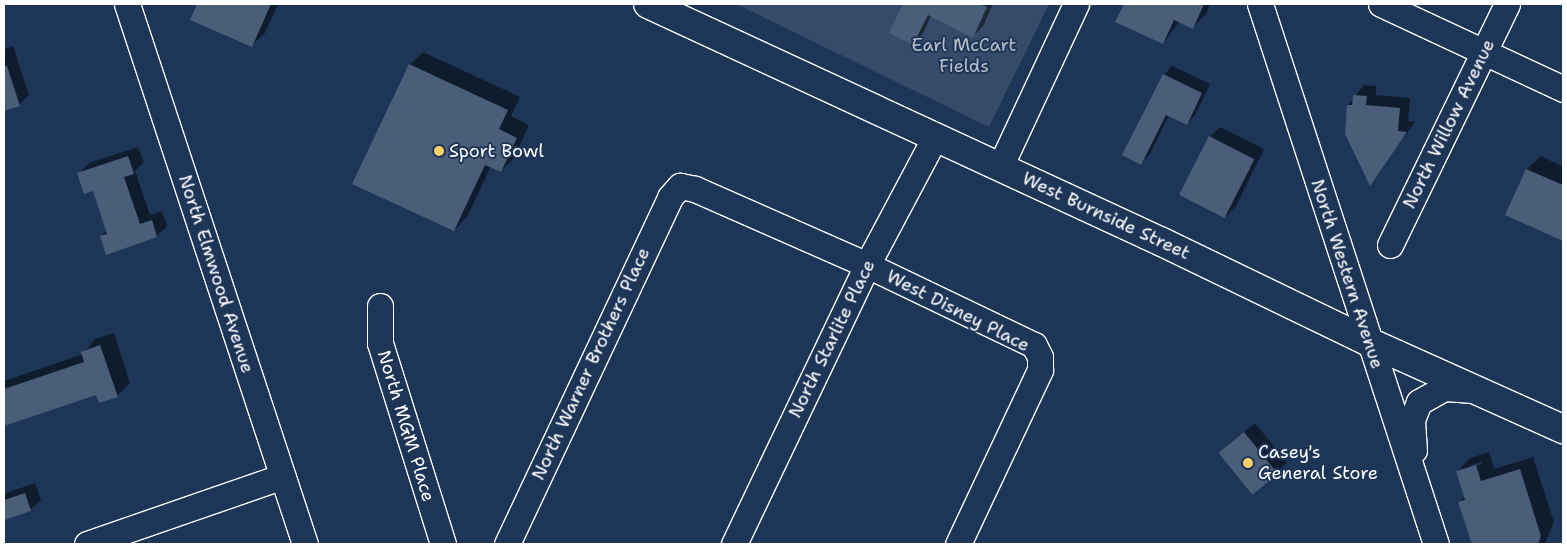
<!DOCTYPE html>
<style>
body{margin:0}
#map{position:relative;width:1567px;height:548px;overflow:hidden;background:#1d3557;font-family:"Shantell Sans",sans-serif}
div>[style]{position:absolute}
.green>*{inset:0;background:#364b69}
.shadow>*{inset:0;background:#0007;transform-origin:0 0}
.building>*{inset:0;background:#4a5d79;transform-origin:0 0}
.roads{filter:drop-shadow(1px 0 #fff) drop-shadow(-1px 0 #fff) drop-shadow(0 1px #fff) drop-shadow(0 -1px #fff)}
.minor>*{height:25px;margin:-12.5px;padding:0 12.5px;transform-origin:12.5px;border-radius:12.5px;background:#1d3557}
.major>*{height:28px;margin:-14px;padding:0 14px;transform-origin:14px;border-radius:14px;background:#1d3557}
.dots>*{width:14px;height:14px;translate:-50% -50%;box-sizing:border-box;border:2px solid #1d3557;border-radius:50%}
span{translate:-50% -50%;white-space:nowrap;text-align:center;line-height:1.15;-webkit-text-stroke:4px #1d3557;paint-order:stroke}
.park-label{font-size:18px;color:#b9c0ca}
.street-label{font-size:18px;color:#fff}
.poi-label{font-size:18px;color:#fff}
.left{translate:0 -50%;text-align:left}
.frame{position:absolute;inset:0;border:5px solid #fff;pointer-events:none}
</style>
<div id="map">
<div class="green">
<div style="clip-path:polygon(736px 4px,1049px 4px,989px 127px)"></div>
</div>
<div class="shadow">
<div style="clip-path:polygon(199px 4px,278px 4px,265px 33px,251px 46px,192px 19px)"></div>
<div style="clip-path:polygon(904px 4px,993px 4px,983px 26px,973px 36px,931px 16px,923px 33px,913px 43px,890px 32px)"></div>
<div style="clip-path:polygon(1125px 4px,1210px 4px,1206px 14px,1193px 27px,1180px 21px,1163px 43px,1117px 22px)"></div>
<div style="clip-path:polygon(13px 46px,29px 95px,19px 105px,4px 110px,4px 49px)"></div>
<div style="clip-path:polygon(423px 52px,520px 97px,511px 116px,529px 125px,514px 158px,501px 171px,491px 166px,467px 217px,454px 230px,410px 65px)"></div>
<div style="clip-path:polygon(1172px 66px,1210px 84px,1195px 115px,1187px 124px,1169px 115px,1150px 154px,1141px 163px,1164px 75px)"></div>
<div style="clip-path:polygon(1364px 85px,1376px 86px,1376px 95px,1410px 98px,1408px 121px,1415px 122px,1370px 184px,1348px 105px)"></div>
<div style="clip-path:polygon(1220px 127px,1264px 149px,1236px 206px,1226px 216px,1210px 137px)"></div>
<div style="clip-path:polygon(138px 147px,144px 162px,135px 171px,150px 215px,162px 211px,167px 226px,157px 236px,101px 237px,107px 230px,93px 190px,79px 174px,89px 163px)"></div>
<div style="clip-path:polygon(1541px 156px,1563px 167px,1563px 240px,1507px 214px,1527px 169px)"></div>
<div style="clip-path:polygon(114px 333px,130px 383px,117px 396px,97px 393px,4px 425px,4px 381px,83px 354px,95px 339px)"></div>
<div style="left:1255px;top:423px;width:51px;height:46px;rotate:51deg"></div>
<div style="clip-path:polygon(evenodd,1489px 452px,1494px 469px,1533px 457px,1554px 522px,1545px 544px,1474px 544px,1460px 502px,1465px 497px,1457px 472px,1470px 458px,1489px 452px,1481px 462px,1482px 464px,1471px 468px,1471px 465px,1481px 462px)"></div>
<div style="clip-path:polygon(35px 483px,41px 500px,30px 510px,4px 519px,4px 494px)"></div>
</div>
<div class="building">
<div style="clip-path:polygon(197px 4px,271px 4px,252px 47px,190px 20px)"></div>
<div style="clip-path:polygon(903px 4px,979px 4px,987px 7px,973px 38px,928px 15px,913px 45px,889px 33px)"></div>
<div style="clip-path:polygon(1124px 4px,1204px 4px,1193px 29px,1174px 20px,1163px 44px,1115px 22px)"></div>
<div style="clip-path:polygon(409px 64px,508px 110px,499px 129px,517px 138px,501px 172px,485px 165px,454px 231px,352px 184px)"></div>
<div style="clip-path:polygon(4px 66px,7px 66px,20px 106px,4px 111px)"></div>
<div style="clip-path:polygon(1163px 74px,1202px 93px,1187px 125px,1166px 115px,1141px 165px,1122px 155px)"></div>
<div style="clip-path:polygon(1353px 95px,1367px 96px,1366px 105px,1400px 108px,1398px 131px,1407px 132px,1370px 186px,1345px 134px,1347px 105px,1352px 105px)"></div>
<div style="left:1209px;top:136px;width:51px;height:66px;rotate:27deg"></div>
<div style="clip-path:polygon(128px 156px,134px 174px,124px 177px,140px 224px,152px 220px,157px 237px,106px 255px,100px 236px,107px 234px,93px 191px,84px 194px,77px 173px)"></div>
<div style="clip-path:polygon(1526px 169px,1563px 185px,1563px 241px,1505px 215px)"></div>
<div style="clip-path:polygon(100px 345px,118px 397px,99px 403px,96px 395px,4px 426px,4px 389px,84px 362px,81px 352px)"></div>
<div style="left:1244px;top:432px;width:54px;height:33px;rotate:51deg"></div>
<div style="clip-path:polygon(1476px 465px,1481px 481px,1520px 469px,1541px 536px,1538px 544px,1472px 544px,1458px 502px,1465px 500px,1456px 471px)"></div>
<div style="clip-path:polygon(25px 493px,31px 511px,4px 520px,4px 500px)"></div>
</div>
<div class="roads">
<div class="minor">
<div style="left:127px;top:4px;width:569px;rotate:71.76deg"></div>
<div style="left:1260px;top:4px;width:568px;rotate:71.95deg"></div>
<div style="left:1381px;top:4px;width:201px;rotate:25deg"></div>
<div style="left:1000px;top:167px;width:180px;rotate:-65deg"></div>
<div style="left:1390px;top:245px;width:268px;rotate:-64.1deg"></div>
<div style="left:380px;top:306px;width:37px;rotate:90deg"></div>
<div style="left:380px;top:343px;width:211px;rotate:72.6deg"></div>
<div style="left:1414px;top:450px;width:30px;rotate:-94deg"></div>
<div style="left:1412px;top:420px;width:19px;rotate:-69deg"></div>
<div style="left:1419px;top:402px;width:29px;rotate:-29deg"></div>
<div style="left:1444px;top:388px;width:30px;rotate:4deg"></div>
<div style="left:87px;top:544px;width:207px;rotate:-19.1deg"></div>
<div style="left:507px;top:544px;width:383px;rotate:-64.8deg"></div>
<div style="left:670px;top:197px;width:15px;rotate:-48deg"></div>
<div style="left:680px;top:186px;width:15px;rotate:11deg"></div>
<div style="left:695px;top:189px;width:188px;rotate:23.8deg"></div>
<div style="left:867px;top:265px;width:185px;rotate:25.6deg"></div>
<div style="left:1034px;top:345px;width:13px;rotate:63deg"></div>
<div style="left:1040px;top:357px;width:13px;rotate:90deg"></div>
<div style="left:1040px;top:370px;width:192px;rotate:115.2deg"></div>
<div style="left:734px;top:544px;width:309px;rotate:-64.5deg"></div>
<div style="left:867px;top:265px;width:145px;rotate:-62deg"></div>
</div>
<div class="major">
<div style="left:648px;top:4px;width:566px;rotate:24.85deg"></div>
<div style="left:1162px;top:242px;width:230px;rotate:25.8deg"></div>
<div style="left:1369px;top:342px;width:213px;rotate:24.2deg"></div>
</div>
</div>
<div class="dots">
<div style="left:439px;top:151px;background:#ffd166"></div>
<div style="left:1248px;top:463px;background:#ffd166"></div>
</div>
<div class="park-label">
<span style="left:964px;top:56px">Earl McCart<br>Fields</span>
</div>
<div class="street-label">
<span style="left:1449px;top:124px;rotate:-64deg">North Willow Avenue</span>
<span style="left:1106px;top:216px;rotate:25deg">West Burnside Street</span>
<span style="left:216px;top:274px;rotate:72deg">North Elmwood Avenue</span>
<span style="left:1347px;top:274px;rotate:72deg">North Western Avenue</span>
<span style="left:958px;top:311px;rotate:27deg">West Disney Place</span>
<span style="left:832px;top:339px;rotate:-64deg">North Starlite Place</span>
<span style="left:591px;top:364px;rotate:-65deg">North Warner Brothers Place</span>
<span style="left:406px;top:426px;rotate:73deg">North MGM Place</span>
</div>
<div class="poi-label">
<span class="left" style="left:449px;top:151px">Sport Bowl</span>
<span class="left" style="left:1258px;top:463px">Casey's<br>General Store</span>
</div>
<div class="frame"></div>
</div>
